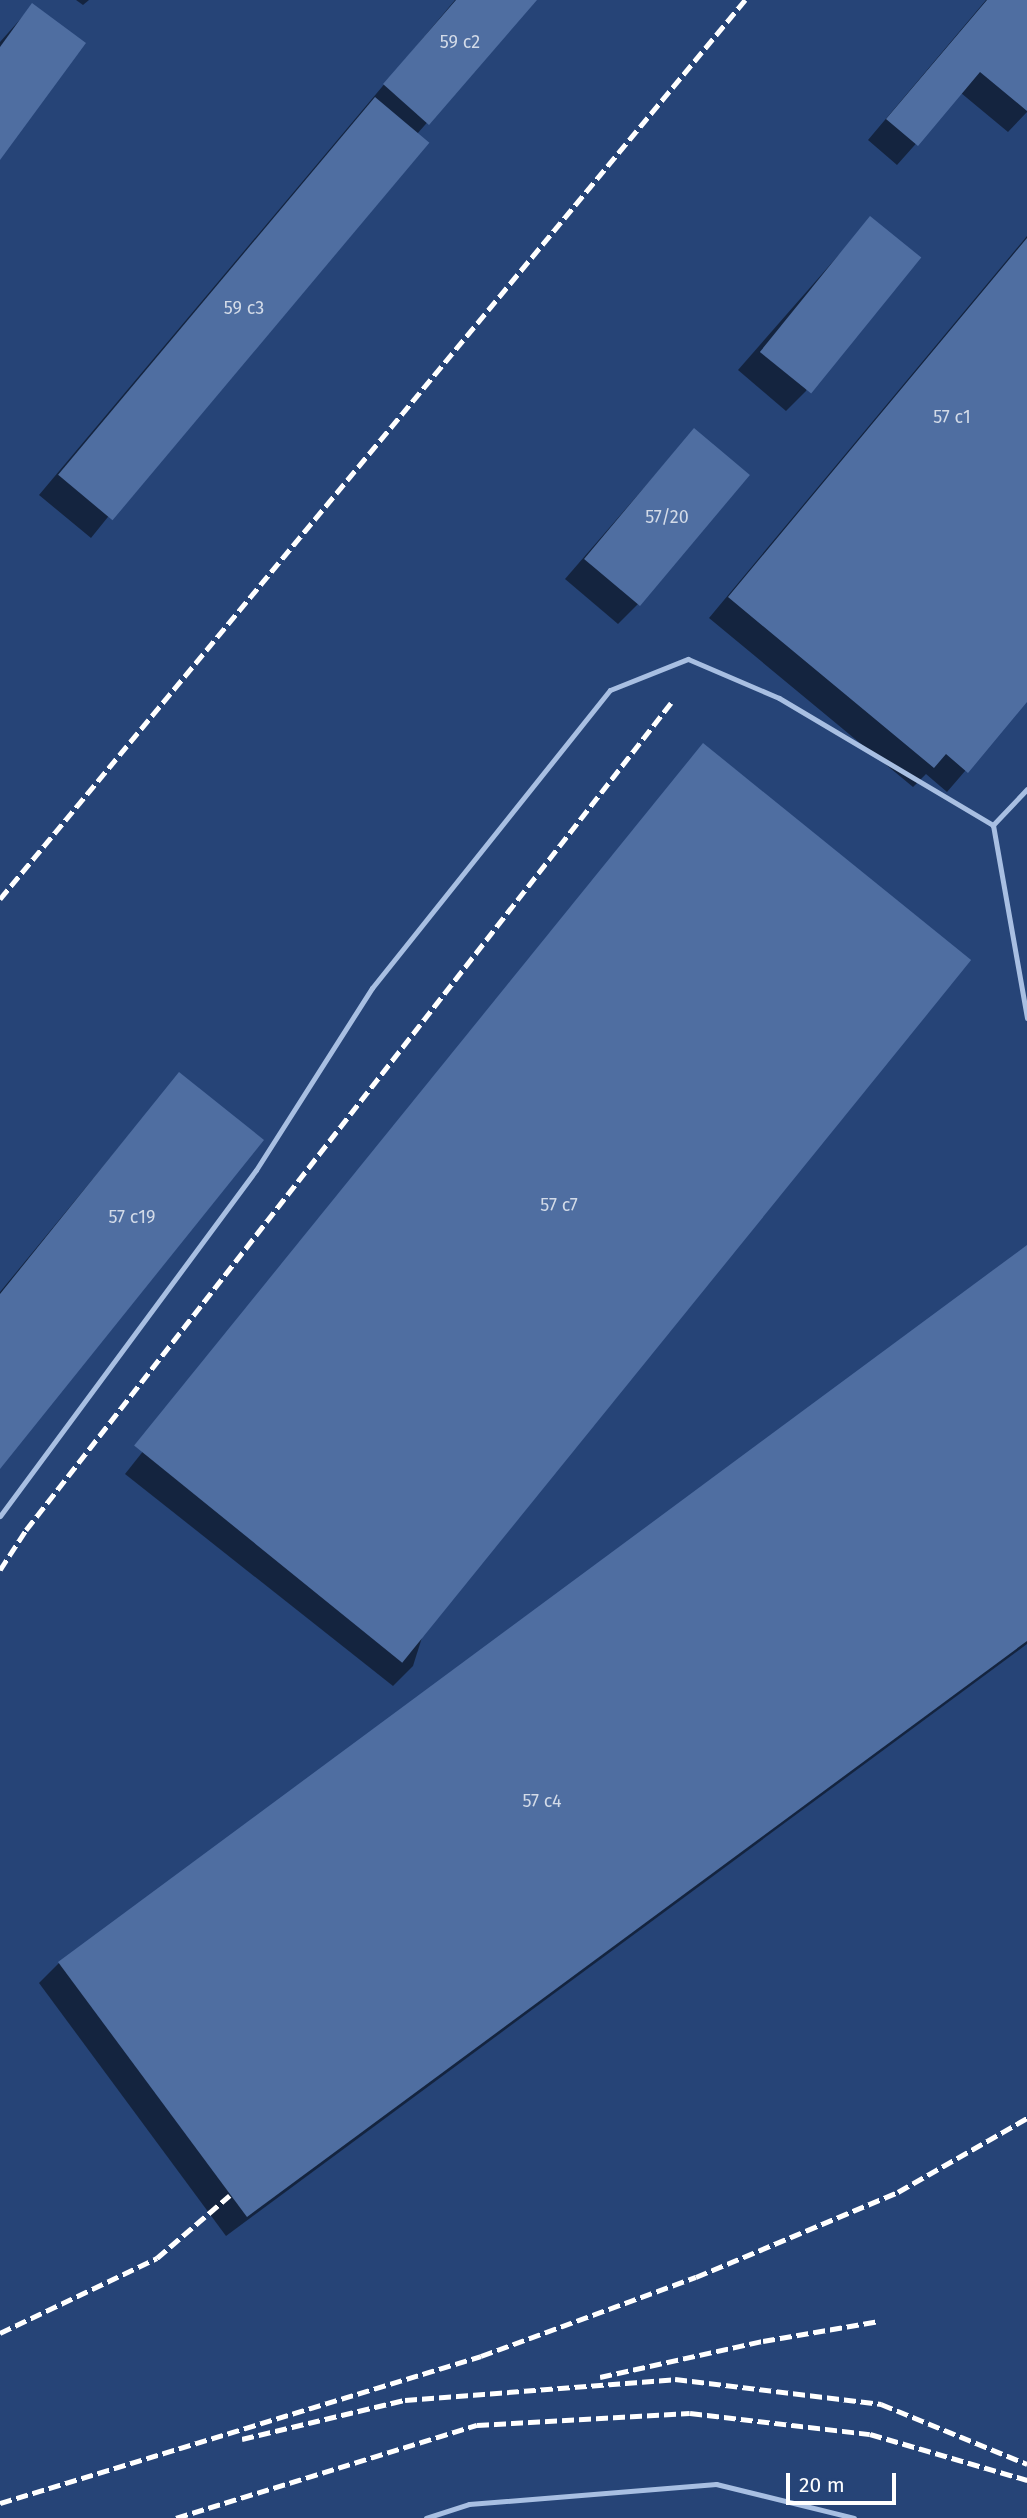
<!DOCTYPE html>
<meta charset="utf-8">
<style>
body{margin:0}
#map{position:relative;width:1027px;height:2518px;overflow:hidden;background:#264477;font-family:"Fira Sans",sans-serif}
div>[style]{position:absolute}
.shadow>*{inset:0;background:#0007}
.building>*{inset:0;background:#4f6ea1;transform-origin:0 0}
.lane>*{height:5px;margin:-2.5px;padding:0 2.5px;transform-origin:2.5px;border-radius:2.5px;background:#a8bfe2}
.rail>*{height:5px;margin-top:-2.5px;transform-origin:0;background:repeating-linear-gradient(90deg,#fff 0 12px,transparent 0 17px)}
span{translate:-50% -50%;white-space:nowrap;text-align:center;line-height:1.15;-webkit-text-stroke:5px #264477;paint-order:stroke}
.number-label{font-size:18px;color:#d3dbe8}
.number-label span{-webkit-text-stroke-width:0}
.scale{position:absolute;left:786px;top:2473px;width:110px;height:32px;box-sizing:border-box;border:4px solid #fff;border-top:0;padding-left:9px;font-size:21px;line-height:24px;white-space:nowrap;color:#fff;-webkit-text-stroke:5px #264477;paint-order:stroke}
</style>
<div id="map">
<div class="shadow">
<div style="clip-path:polygon(76px 0,89px 0,83px 5px)"></div>
<div style="clip-path:polygon(455px 0,535px 0,417px 134px,91px 538px,39px 495px)"></div>
<div style="clip-path:polygon(986px 0,1027px 0,1027px 112px,1008px 132px,961px 93px,897px 165px,868px 140px)"></div>
<div style="clip-path:polygon(32px 6px,0 157px,0 42px)"></div>
<div style="clip-path:polygon(871px 218px,806px 391px,786px 411px,738px 370px)"></div>
<div style="clip-path:polygon(1027px 236px,1027px 699px,947px 792px,926px 774px,913px 787px,709px 618px)"></div>
<div style="clip-path:polygon(694px 430px,638px 604px,618px 624px,565px 579px)"></div>
<div style="clip-path:polygon(703px 746px,413px 1666px,393px 1686px,125px 1474px)"></div>
<div style="clip-path:polygon(179px 1074px,0 1466px,0 1292px)"></div>
<div style="clip-path:polygon(1027px 1247px,1027px 1644px,226px 2236px,39px 1983px,59px 1963px)"></div>
</div>
<div class="building">
<div style="clip-path:polygon(456px 0,537px 0,429px 125px,383px 84px)"></div>
<div style="clip-path:polygon(987px 0,1027px 0,1027px 111px,980px 72px,918px 146px,886px 119px)"></div>
<div style="clip-path:polygon(32px 3px,86px 43px,0 160px,0 47px)"></div>
<div style="left:375px;top:97px;width:71px;height:493px;rotate:40deg"></div>
<div style="left:870px;top:216px;width:66px;height:175px;rotate:39deg"></div>
<div style="clip-path:polygon(1027px 238px,1027px 702px,968px 773px,946px 754px,934px 768px,728px 597px)"></div>
<div style="left:694px;top:428px;width:73px;height:171px;rotate:40deg"></div>
<div style="left:703px;top:743px;width:345px;height:904px;rotate:39deg"></div>
<div style="clip-path:polygon(179px 1072px,264px 1140px,0 1469px,0 1294px)"></div>
<div style="clip-path:polygon(1027px 1245px,1027px 1641px,247px 2217px,58px 1962px)"></div>
</div>
<div class="lane">
<div style="left:1027px;top:789px;width:50px;rotate:133.4deg"></div>
<div style="left:993px;top:825px;width:196px;rotate:80deg"></div>
<div style="left:0;top:1516px;width:430px;rotate:-53.5deg"></div>
<div style="left:256px;top:1170px;width:216px;rotate:-57.5deg"></div>
<div style="left:372px;top:988px;width:381px;rotate:-51.4deg"></div>
<div style="left:610px;top:690px;width:84px;rotate:-21.7deg"></div>
<div style="left:688px;top:659px;width:99px;rotate:23.2deg"></div>
<div style="left:779px;top:698px;width:249px;rotate:30.7deg"></div>
<div style="left:426px;top:2518px;width:45px;rotate:-18deg"></div>
<div style="left:469px;top:2504px;width:248px;rotate:-4.6deg"></div>
<div style="left:716px;top:2484px;width:142px;rotate:13.8deg"></div>
</div>
<div class="rail">
<div style="left:0;top:899px;width:1168px;rotate:-50.35deg"></div>
<div style="left:0;top:1570px;width:48px;rotate:-57deg"></div>
<div style="left:26px;top:1530px;width:1049px;rotate:-52.05deg"></div>
<div style="left:0;top:2333px;width:174px;rotate:-25.5deg"></div>
<div style="left:157px;top:2258px;width:96px;rotate:-40.8deg"></div>
<div style="left:600px;top:2377px;width:167px;rotate:-12.5deg"></div>
<div style="left:763px;top:2341px;width:118px;rotate:-9.8deg"></div>
<div style="left:242px;top:2439px;width:168px;rotate:-13.5deg"></div>
<div style="left:405px;top:2400px;width:271px;rotate:-4.4deg"></div>
<div style="left:675px;top:2379px;width:208px;rotate:6.9deg"></div>
<div style="left:881px;top:2404px;width:158px;rotate:22.3deg"></div>
<div style="left:0;top:2503px;width:503px;rotate:-16.99deg"></div>
<div style="left:481px;top:2356px;width:229px;rotate:-20.2deg"></div>
<div style="left:696px;top:2277px;width:219px;rotate:-22.8deg"></div>
<div style="left:898px;top:2192px;width:149px;rotate:-29.8deg"></div>
<div style="left:176px;top:2518px;width:315px;rotate:-17.2deg"></div>
<div style="left:477px;top:2425px;width:213px;rotate:-3.2deg"></div>
<div style="left:690px;top:2413px;width:181px;rotate:6.7deg"></div>
<div style="left:870px;top:2434px;width:164px;rotate:16.3deg"></div>
</div>
<div class="number-label">
<span style="left:460px;top:42px">59 с2</span>
<span style="left:244px;top:308px">59 с3</span>
<span style="left:952px;top:417px">57 с1</span>
<span style="left:667px;top:517px">57/20</span>
<span style="left:559px;top:1205px">57 с7</span>
<span style="left:132px;top:1217px">57 с19</span>
<span style="left:542px;top:1801px">57 с4</span>
</div>
<div class="scale">20 m</div>
</div>
